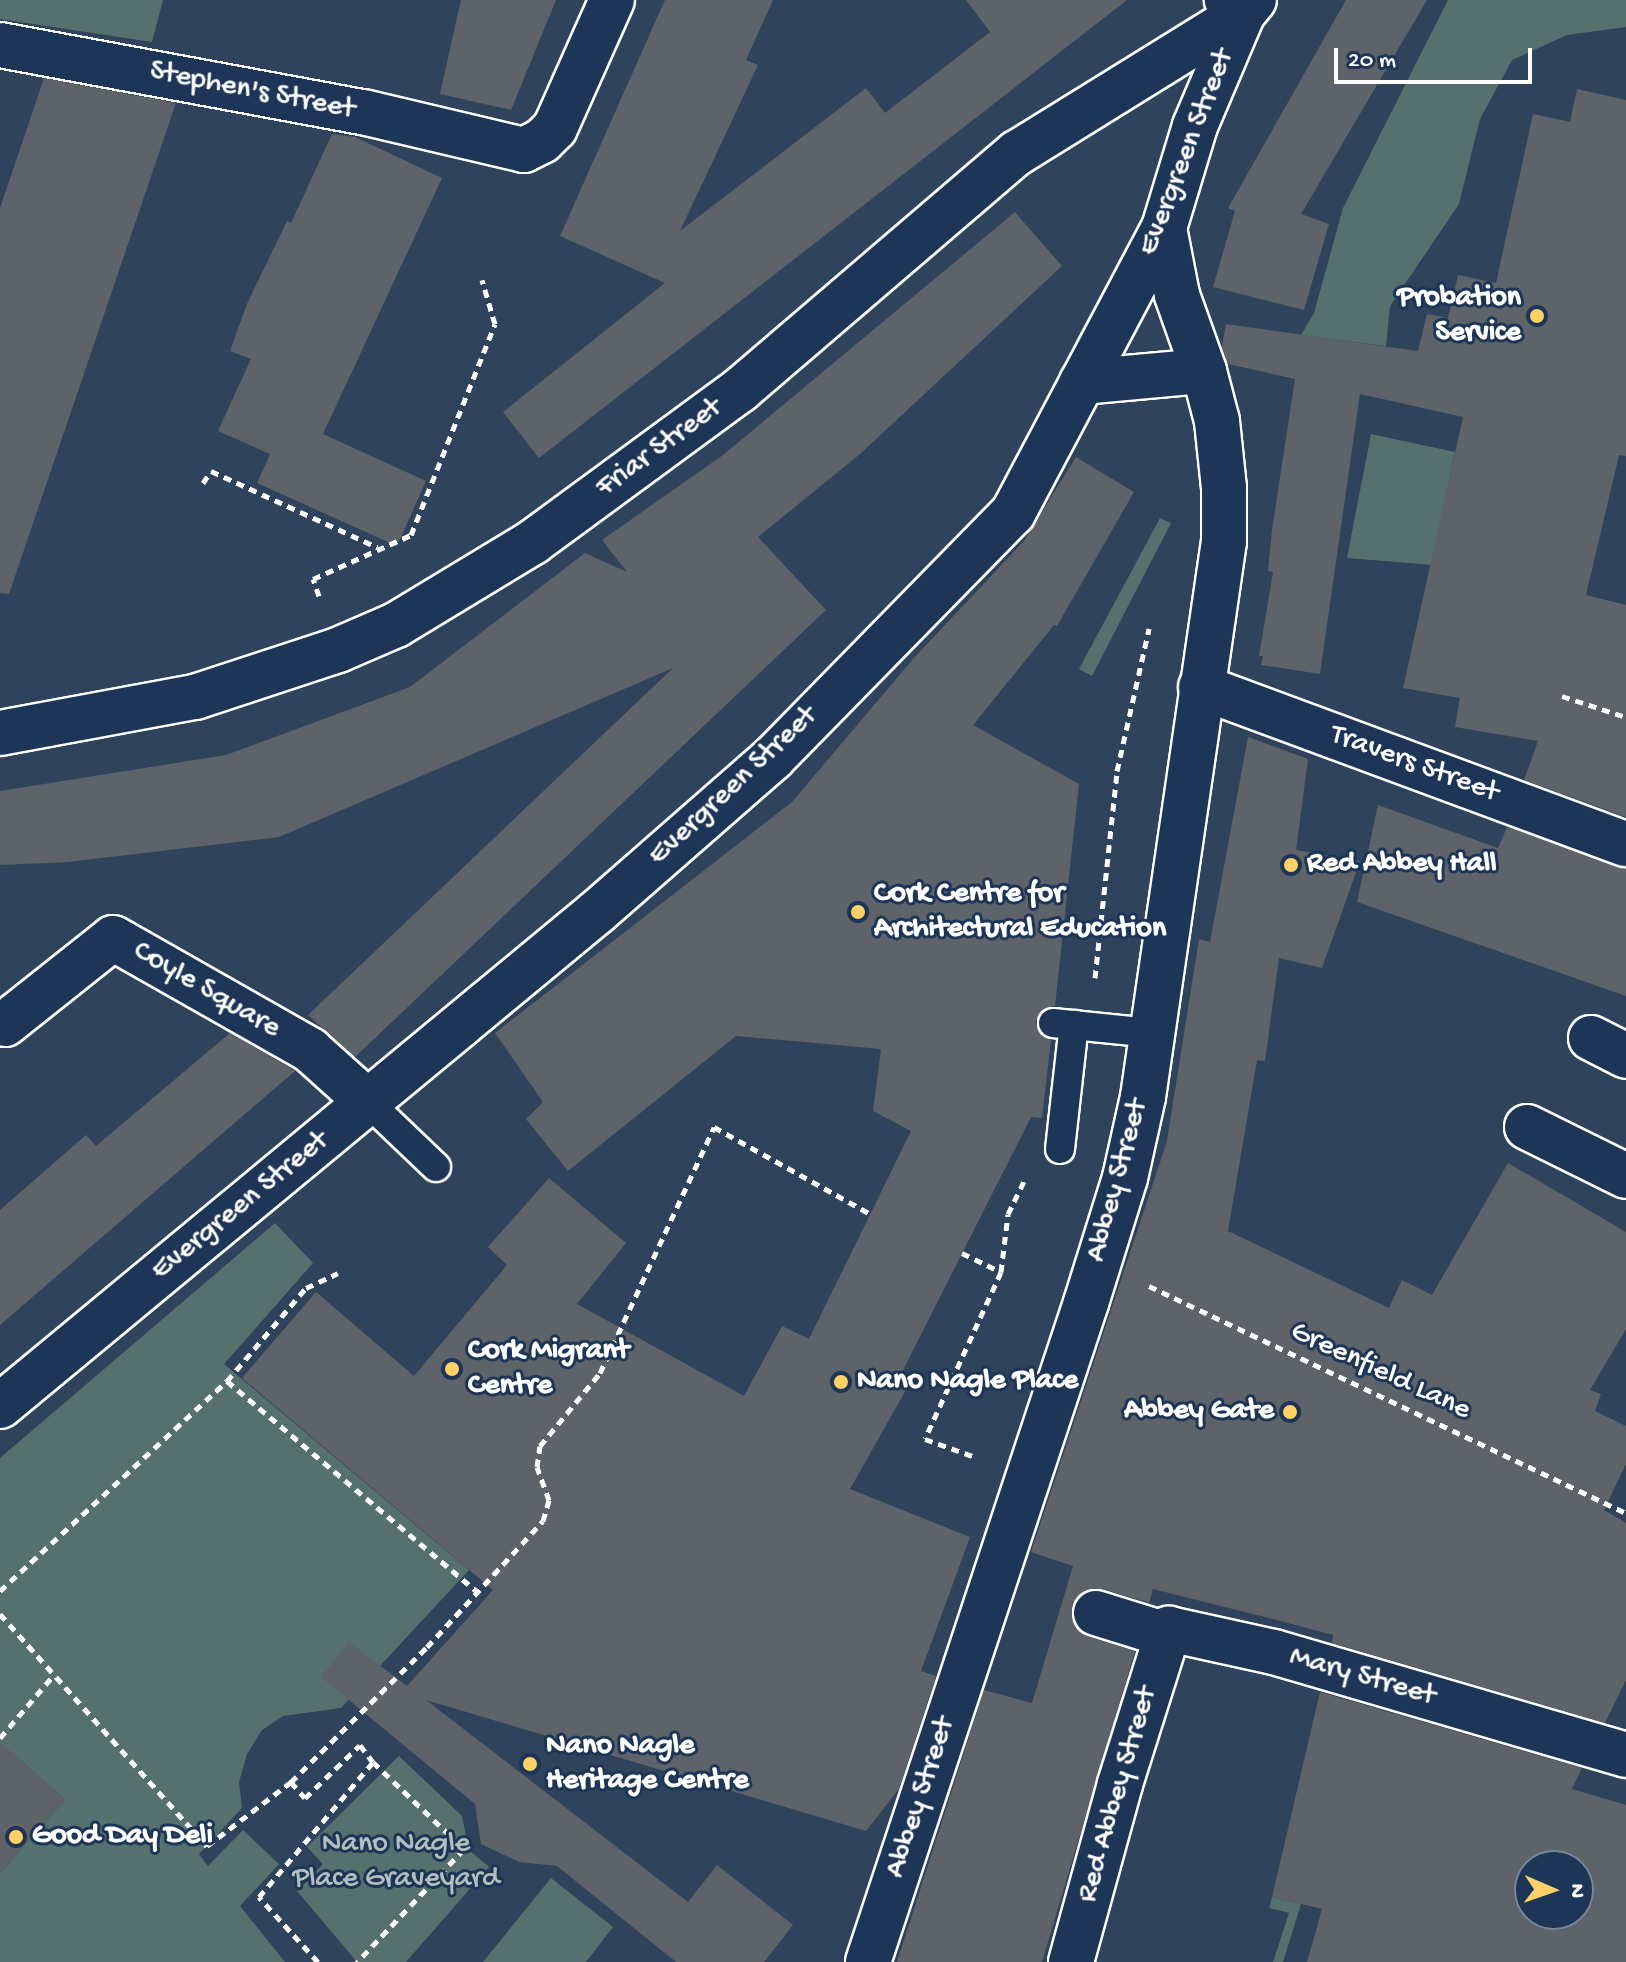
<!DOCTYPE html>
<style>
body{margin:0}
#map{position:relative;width:1626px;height:1962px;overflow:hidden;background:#30435c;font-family:"Gochi Hand",sans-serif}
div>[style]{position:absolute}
.green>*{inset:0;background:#56706d}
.building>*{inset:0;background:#5d6368}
.path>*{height:5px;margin-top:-2.5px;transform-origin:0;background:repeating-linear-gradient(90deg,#fff 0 8px,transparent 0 14px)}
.roads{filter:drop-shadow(2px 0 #fff) drop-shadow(-2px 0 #fff) drop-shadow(0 2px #fff) drop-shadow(0 -2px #fff)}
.lane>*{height:28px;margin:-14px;padding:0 14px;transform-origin:14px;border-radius:14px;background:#1d3557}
.street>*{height:44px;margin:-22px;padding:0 22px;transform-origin:22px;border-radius:22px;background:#1d3557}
.secondary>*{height:44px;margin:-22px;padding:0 22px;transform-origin:22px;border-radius:22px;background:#1d3557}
.dots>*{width:22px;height:22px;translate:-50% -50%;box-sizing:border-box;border:4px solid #1d3557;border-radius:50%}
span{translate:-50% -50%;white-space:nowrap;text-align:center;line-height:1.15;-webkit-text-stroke:6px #1d3557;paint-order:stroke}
.street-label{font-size:30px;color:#fff}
.poi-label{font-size:30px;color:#fff;font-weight:700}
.right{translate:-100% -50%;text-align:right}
.left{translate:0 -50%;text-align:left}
.park-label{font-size:30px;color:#b3bfbd}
.north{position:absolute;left:1514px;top:1850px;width:80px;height:80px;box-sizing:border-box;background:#1d3557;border:2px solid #77869a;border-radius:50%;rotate:92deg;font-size:22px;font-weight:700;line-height:32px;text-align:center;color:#fff}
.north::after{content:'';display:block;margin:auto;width:28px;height:36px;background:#ffd166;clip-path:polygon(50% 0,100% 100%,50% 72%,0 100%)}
.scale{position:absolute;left:1334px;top:48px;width:198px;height:36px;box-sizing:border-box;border:4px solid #fff;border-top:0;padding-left:10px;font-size:24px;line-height:28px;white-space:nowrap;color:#fff;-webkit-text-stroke:6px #1d3557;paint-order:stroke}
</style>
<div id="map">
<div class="green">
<div style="clip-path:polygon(0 0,163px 0,152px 42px,0 19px)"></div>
<div style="clip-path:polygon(1448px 0,1626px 0,1626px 27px,1567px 35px,1512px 60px,1480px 119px,1459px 204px,1390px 306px,1386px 346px,1301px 335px,1314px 313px,1343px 208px)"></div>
<div style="clip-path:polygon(1371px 434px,1455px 452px,1445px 500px,1477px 507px,1558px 575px,1347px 558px)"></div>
<div style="clip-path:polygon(1160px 518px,1171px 523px,1092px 676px,1079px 669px)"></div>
<div style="clip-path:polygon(275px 1223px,313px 1263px,224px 1364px,469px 1570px,341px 1708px,283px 1716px,262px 1730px,247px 1754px,239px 1782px,242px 1808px,199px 1854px,208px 1866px,243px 1830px,279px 1864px,240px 1906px,285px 1962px,0 1962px,0 1873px,65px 1800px,11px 1752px,0 1764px,0 1458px)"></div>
<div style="clip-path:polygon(399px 1756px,462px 1816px,469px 1850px,489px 1867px,406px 1962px,357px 1962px,297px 1891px,323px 1864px,307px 1847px)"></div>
<div style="clip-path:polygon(551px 1878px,613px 1927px,586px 1962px,483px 1962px)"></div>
<div style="clip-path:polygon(1272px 1897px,1301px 1904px,1283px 1962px,1273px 1962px,1289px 1913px,1269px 1908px)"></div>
</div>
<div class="building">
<div style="clip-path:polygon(461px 0,556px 0,511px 110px,440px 94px)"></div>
<div style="clip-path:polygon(665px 0,773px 0,746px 60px,758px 65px,680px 231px,866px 88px,885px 113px,990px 32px,966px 0,1127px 0,539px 458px,503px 412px,665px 283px,560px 236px)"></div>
<div style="clip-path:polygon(1346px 0,1427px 0,1301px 214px,1329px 224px,1304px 310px,1213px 287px,1235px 211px,1228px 208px)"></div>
<div style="clip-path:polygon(44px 78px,176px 103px,9px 594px,0 593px,0 208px)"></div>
<div style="clip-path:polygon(1577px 89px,1626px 100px,1626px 456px,1619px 455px,1586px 595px,1626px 605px,1626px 817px,1524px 780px,1538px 741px,1455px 727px,1460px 698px,1403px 688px,1463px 417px,1360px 394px,1320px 674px,1261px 665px,1263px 656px,1259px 656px,1273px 572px,1268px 571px,1272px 530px,1295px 379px,1228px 364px,1222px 347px,1226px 324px,1418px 351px,1427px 314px,1448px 318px,1458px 275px,1496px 283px,1533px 114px,1570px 122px)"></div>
<div style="clip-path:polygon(332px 134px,355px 137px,442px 178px,323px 434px,426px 481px,397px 546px,257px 483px,270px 454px,218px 431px,251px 359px,230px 351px,247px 304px,287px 221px,291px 223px)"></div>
<div style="clip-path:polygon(1015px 212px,1062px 266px,860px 454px,758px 537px,826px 610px,355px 1057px,308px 1015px,673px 668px,279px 837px,68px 862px,0 865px,0 791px,226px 755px,410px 687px,585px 553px,627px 572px,602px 540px,723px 455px)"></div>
<div style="clip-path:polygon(1076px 457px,1134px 492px,1057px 626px,1054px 625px,973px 725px,1079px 784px,1055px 1006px,1045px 1008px,1036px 1021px,1038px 1031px,1051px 1040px,1042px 1118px,1031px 1117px,896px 1384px,906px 1390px,850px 1489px,970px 1537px,921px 1671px,936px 1676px,899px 1789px,866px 1831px,426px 1700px,688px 1902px,717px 1865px,793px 1925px,764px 1962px,676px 1962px,557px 1866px,519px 1862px,481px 1844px,475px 1804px,321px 1677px,349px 1642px,407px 1686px,493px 1590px,242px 1378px,316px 1292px,414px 1376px,507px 1265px,488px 1247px,549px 1178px,626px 1243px,577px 1304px,744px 1396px,782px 1326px,809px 1339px,911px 1131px,873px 1111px,881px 1049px,736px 1036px,568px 1171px,526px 1119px,543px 1102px,495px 1033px,792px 802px,913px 659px,1024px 541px)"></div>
<div style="clip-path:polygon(1248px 737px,1308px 759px,1296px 850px,1360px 861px,1322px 968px,1279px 958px,1265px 1061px,1257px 1060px,1228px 1231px,1389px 1308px,1402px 1280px,1432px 1295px,1508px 1163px,1626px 1232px,1626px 1329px,1590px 1390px,1601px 1394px,1595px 1411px,1626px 1426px,1626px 1464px,1604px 1510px,1626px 1523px,1626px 1680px,1605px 1723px,1332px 1643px,1333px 1635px,1273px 1619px,1153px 1589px,1149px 1603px,1103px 1589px,1090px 1589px,1079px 1595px,1072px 1605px,1072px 1618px,1077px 1629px,1089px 1637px,1135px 1651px,1042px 1962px,897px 1962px,984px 1690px,1032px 1703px,1073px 1566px,1031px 1552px,1167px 1141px,1199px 939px,1210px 942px)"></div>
<div style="clip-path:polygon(1378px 805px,1498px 848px,1507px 827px,1626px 868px,1626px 996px,1357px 902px)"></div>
<div style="clip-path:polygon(230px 1033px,295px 1071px,0 1325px,0 1210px,86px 1135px,96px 1146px)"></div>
<div style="clip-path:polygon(evenodd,1320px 1692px,1582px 1768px,1572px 1789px,1626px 1805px,1626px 1962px,1307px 1962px,1322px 1909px,1272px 1897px,1320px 1692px,1530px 1866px,1578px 1866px,1578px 1914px,1530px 1914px,1530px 1866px)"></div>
<div style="clip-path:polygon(0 1742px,65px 1800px,0 1873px)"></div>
</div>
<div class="path">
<div style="left:203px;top:483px;width:14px;rotate:-56deg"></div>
<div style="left:211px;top:471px;width:183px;rotate:24.6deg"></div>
<div style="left:319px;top:596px;width:18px;rotate:-109deg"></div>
<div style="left:313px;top:579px;width:107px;rotate:-24.2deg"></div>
<div style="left:411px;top:535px;width:227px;rotate:-68.3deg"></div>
<div style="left:495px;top:324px;width:46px;rotate:-106.5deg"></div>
<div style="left:1562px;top:696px;width:67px;rotate:18.2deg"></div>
<div style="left:1095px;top:978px;width:208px;rotate:-83.9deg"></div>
<div style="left:1117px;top:771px;width:146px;rotate:-77.3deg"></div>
<div style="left:962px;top:1253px;width:43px;rotate:26deg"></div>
<div style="left:1001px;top:1272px;width:183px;rotate:114.5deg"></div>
<div style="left:925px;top:1439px;width:53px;rotate:19.8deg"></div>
<div style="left:1001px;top:1272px;width:58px;rotate:-83.1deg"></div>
<div style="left:1008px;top:1214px;width:37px;rotate:-64deg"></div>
<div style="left:1149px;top:1286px;width:528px;rotate:25.45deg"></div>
<div style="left:227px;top:1381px;width:122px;rotate:-49.7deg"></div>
<div style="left:306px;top:1288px;width:35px;rotate:-25deg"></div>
<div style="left:0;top:1591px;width:309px;rotate:-42.8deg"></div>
<div style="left:227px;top:1381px;width:328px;rotate:40.1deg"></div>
<div style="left:0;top:1614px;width:311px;rotate:48.3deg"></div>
<div style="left:207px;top:1846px;width:106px;rotate:-37.3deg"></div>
<div style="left:291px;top:1782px;width:192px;rotate:-44.8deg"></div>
<div style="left:427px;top:1647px;width:171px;rotate:-47.4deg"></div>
<div style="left:543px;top:1521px;width:22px;rotate:-74deg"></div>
<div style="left:549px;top:1500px;width:35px;rotate:-110deg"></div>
<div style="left:537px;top:1467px;width:21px;rotate:-82deg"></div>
<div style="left:540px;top:1446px;width:94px;rotate:-50.6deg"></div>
<div style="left:600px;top:1373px;width:271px;rotate:-65.1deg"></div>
<div style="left:714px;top:1127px;width:179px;rotate:29.1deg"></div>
<div style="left:0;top:1738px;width:82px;rotate:-49.5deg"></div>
<div style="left:291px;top:1782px;width:21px;rotate:49deg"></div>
<div style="left:305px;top:1798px;width:76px;rotate:-43.9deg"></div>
<div style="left:360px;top:1745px;width:21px;rotate:53deg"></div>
<div style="left:373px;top:1762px;width:126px;rotate:43.7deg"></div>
<div style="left:464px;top:1849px;width:156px;rotate:133.4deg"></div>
<div style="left:318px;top:1962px;width:88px;rotate:-132.2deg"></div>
<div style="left:259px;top:1897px;width:177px;rotate:-49.8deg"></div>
</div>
<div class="roads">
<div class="lane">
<div style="left:1053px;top:1023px;width:100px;rotate:5.8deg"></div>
<div style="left:368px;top:1102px;width:94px;rotate:43.7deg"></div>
<div style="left:1060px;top:1149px;width:125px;rotate:-83.6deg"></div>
</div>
<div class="street">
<div style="left:0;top:45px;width:369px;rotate:10.5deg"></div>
<div style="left:363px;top:112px;width:165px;rotate:13.3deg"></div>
<div style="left:524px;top:150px;width:20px;rotate:-27deg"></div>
<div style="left:542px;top:141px;width:18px;rotate:-45deg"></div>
<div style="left:555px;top:128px;width:140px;rotate:-66deg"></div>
<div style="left:1082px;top:382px;width:122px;rotate:-5.2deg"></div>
<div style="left:1201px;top:687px;width:453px;rotate:20.3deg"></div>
<div style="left:0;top:733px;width:198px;rotate:-10.5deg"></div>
<div style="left:195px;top:697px;width:151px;rotate:-18.2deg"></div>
<div style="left:338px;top:650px;width:63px;rotate:-23.3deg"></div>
<div style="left:396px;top:625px;width:160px;rotate:-31.2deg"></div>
<div style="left:533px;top:542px;width:257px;rotate:-36.3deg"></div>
<div style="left:740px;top:390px;width:365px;rotate:-40.6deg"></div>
<div style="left:1017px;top:153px;width:266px;rotate:-31.8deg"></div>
<div style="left:1243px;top:13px;width:21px;rotate:-141deg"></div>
<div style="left:5px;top:1024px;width:138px;rotate:-38.5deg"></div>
<div style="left:113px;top:938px;width:227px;rotate:29.6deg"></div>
<div style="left:310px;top:1050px;width:78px;rotate:41.9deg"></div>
<div style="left:1591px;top:1038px;width:39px;rotate:27deg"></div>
<div style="left:1527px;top:1127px;width:110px;rotate:26.3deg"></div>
<div style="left:1096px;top:1613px;width:64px;rotate:17.3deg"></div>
<div style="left:1157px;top:1632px;width:12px;rotate:-14deg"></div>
<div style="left:1169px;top:1629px;width:107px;rotate:12.4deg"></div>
<div style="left:1274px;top:1652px;width:367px;rotate:16.3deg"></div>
<div style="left:868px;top:1962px;width:694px;rotate:-71.7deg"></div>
<div style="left:1086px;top:1303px;width:131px;rotate:-72.7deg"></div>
<div style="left:1125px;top:1178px;width:83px;rotate:-77.5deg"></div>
<div style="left:1143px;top:1097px;width:562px;rotate:-81.71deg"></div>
<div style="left:1224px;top:541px;width:53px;rotate:-90deg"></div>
<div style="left:1224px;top:488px;width:67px;rotate:-96deg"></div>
<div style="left:1217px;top:421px;width:52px;rotate:-104.6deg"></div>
<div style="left:1204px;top:371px;width:81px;rotate:-109.6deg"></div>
<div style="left:1177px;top:295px;width:68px;rotate:-101deg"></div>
<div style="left:1071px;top:1962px;width:185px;rotate:-74.6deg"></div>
<div style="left:1120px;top:1784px;width:163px;rotate:-72.5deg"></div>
</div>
<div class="secondary">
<div style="left:0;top:1406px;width:775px;rotate:-39.61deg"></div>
<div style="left:597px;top:912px;width:234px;rotate:-41.2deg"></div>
<div style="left:773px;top:758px;width:343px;rotate:-45.6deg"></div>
<div style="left:1013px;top:513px;width:323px;rotate:-62.1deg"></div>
<div style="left:1164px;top:228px;width:107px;rotate:-73.1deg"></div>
<div style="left:1195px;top:126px;width:123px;rotate:-67deg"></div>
<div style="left:1243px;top:13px;width:17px;rotate:-50deg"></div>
</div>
</div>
<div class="dots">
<div style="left:1537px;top:316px;background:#ffd166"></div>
<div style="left:1291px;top:865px;background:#ffd166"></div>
<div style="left:858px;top:912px;background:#ffd166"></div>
<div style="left:452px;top:1369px;background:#ffd166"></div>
<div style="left:841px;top:1382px;background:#ffd166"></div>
<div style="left:1290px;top:1412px;background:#ffd166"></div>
<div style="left:530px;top:1764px;background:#ffd166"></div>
<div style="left:16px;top:1837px;background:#ffd166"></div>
</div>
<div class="street-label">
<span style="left:252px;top:92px;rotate:11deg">Stephen's Street</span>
<span style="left:1188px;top:153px;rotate:-69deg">Evergreen Street</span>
<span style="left:660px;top:449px;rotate:-36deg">Friar Street</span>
<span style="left:1414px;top:765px;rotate:20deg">Travers Street</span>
<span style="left:734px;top:787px;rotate:-43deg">Evergreen Street</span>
<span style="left:206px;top:991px;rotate:30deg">Coyle Square</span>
<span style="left:1119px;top:1181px;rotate:-75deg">Abbey Street</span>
<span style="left:241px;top:1207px;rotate:-39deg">Evergreen Street</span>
<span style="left:1380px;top:1372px;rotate:25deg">Greenfield Lane</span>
<span style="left:1362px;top:1678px;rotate:16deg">Mary Street</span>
<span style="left:1119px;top:1795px;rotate:-74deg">Red Abbey Street</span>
<span style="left:922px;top:1798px;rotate:-72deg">Abbey Street</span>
</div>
<div class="poi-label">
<span class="right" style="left:1521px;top:316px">Probation<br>Service</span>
<span class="left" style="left:1307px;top:865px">Red Abbey Hall</span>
<span class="left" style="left:874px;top:912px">Cork Centre for<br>Architectural Education</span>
<span class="left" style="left:468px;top:1369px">Cork Migrant<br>Centre</span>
<span class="left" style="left:857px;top:1382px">Nano Nagle Place</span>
<span class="right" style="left:1274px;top:1412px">Abbey Gate</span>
<span class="left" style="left:546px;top:1764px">Nano Nagle<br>Heritage Centre</span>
<span class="left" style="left:32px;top:1837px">Good Day Deli</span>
</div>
<div class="park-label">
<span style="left:396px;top:1862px">Nano Nagle<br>Place Graveyard</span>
</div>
<div class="north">N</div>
<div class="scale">20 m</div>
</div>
